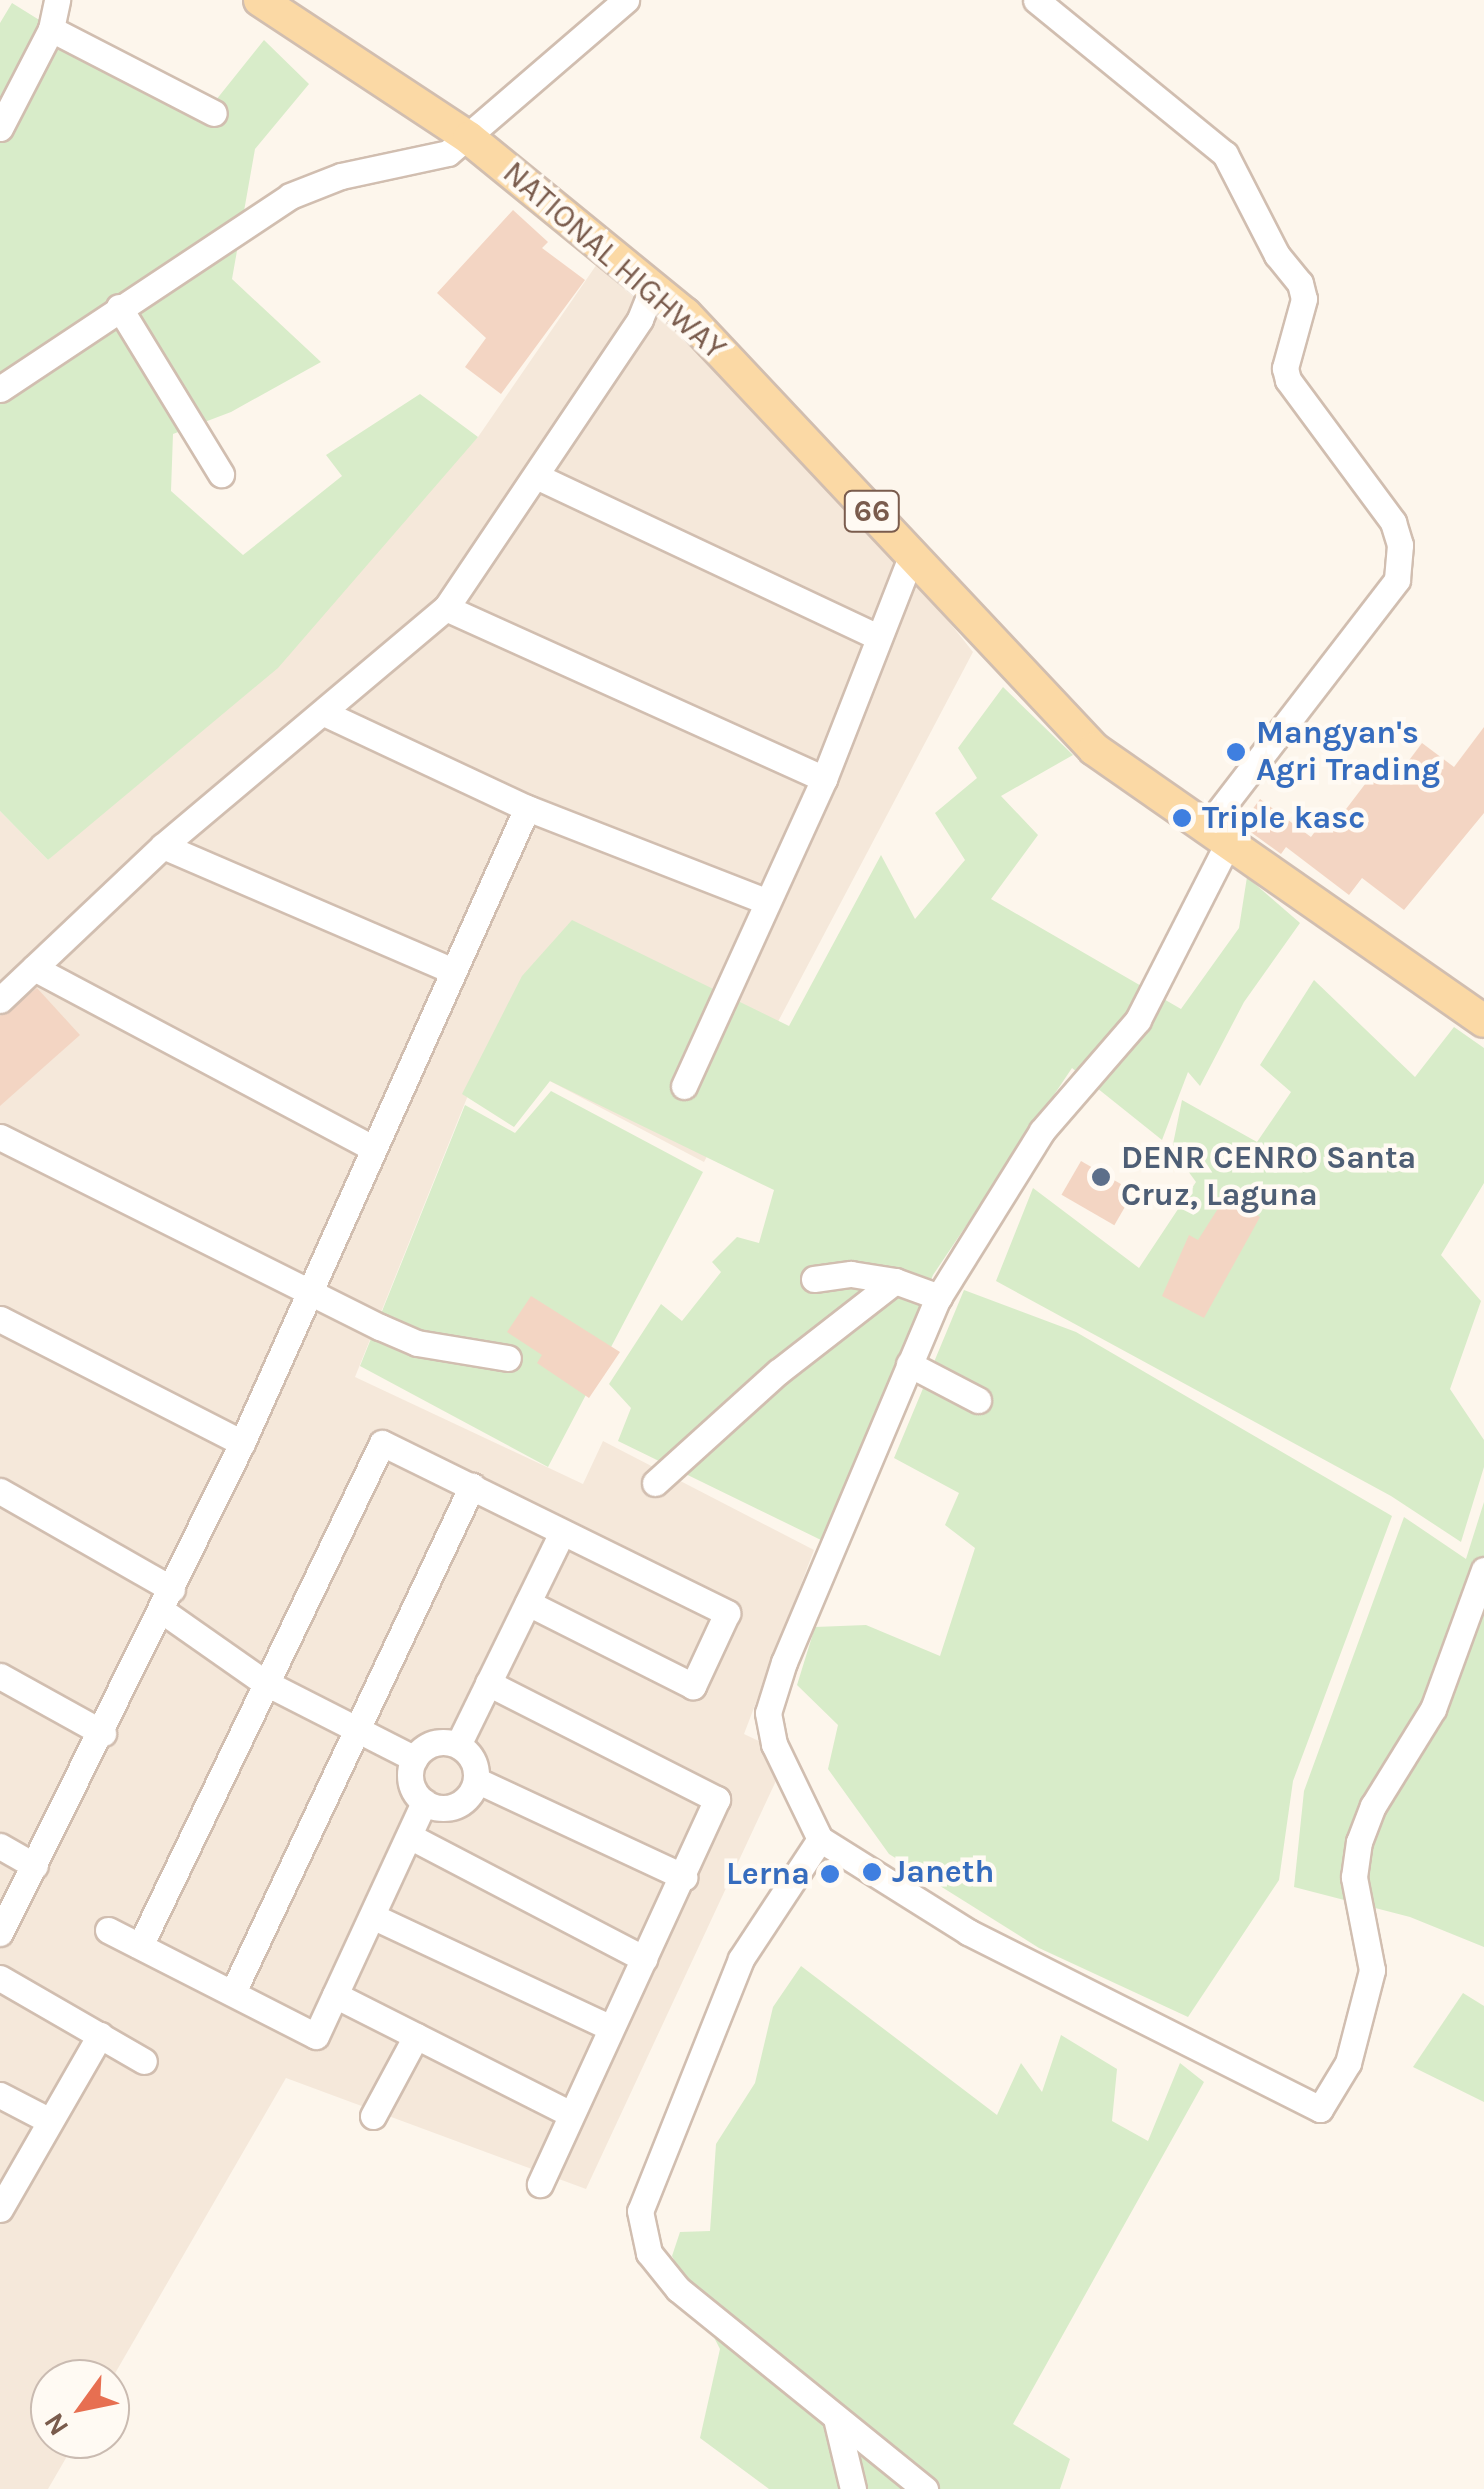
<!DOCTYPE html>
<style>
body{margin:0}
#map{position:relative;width:1484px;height:2489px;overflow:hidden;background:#fdf6ec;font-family:Karla,sans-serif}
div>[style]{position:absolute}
.residential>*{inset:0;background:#f5e8da}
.green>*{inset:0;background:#d8ecc9}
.building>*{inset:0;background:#f3d5c3;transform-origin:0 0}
.roads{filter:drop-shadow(2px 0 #d1beb0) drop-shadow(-2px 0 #d1beb0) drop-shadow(0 2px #d1beb0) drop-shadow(0 -2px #d1beb0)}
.minor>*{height:25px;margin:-12.5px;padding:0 12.5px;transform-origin:12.5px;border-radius:12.5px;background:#fff}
.minor>.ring{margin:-12.5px;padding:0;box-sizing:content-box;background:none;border:25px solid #fff;border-radius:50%}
.major>*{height:32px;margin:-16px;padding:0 16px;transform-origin:16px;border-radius:16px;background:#fbd9a5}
.dots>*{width:28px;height:28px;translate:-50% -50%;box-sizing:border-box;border:5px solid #fffaf3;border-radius:50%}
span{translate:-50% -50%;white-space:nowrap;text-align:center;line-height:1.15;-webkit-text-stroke:9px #fffaf3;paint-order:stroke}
.shield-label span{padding:2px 8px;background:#fffaf3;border:2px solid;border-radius:8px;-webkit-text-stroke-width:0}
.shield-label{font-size:30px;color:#7a5c4d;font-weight:700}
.street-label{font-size:32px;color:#7a5c4d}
.shop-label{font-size:32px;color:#366cbe;font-weight:700}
.left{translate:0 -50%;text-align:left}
.right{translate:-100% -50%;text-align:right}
.service-label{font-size:32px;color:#4e5e75;font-weight:700}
.north{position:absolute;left:30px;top:2359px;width:100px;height:100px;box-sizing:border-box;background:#fffaf3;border:2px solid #cabbb1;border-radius:50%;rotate:237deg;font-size:28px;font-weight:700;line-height:40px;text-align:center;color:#7a5c4d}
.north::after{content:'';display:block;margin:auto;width:35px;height:45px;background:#e76f51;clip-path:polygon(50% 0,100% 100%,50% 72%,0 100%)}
</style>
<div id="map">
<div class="residential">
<div style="clip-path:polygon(597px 264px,648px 298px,907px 569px,973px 652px,704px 1162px,487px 1048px,355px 1377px,583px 1484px,603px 1441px,814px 1550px,744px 1734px,788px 1755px,586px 2189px,286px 2078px,110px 2382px,50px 2379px,50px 2439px,77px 2439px,48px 2489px,0 2489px,0 811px,48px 860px,478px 437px)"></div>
</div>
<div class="green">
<div style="clip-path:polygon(12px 3px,200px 120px,264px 40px,309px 84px,255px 149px,232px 279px,321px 362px,231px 412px,173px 434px,171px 491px,243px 555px,342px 476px,326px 455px,420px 394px,478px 437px,278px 668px,48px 860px,0 811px,0 23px)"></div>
<div style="clip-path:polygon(1003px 687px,1073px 755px,1001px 796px,1038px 835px,991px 899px,1181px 1009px,1239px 928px,1247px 877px,1300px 923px,1244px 1002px,1200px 1086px,1188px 1072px,1162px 1140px,1072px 1068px,933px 1275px,821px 1540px,618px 1441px,631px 1408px,609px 1384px,661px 1304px,682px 1321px,721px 1272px,712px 1262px,737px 1237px,759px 1243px,774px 1190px,550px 1081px,514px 1127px,462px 1094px,522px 976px,572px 920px,789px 1026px,881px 855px,915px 919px,965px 860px,935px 813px,977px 778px,958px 748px)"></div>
<div style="clip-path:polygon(1314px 980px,1415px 1077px,1454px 1027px,1484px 1048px,1484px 1183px,1441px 1255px,1481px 1301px,1450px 1389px,1484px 1440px,1484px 1467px,1461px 1542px,1391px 1496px,996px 1281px,1033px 1188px,1139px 1268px,1196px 1182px,1172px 1149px,1182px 1100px,1257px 1142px,1291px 1092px,1260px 1065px)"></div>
<div style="clip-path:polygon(551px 1091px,703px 1172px,548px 1467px,360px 1366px,465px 1105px,515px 1133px)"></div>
<div style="clip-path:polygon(964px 1290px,1076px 1332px,1392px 1516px,1293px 1781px,1279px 1880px,1188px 2017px,1039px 1948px,889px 1854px,828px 1769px,838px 1725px,797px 1685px,815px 1627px,866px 1625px,940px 1656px,975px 1548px,945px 1525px,959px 1493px,894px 1458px)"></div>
<div style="clip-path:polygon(1484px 1502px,1484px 1947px,1410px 1917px,1294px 1887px,1304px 1791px,1404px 1517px,1466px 1559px)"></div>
<div style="clip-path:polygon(801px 1966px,997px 2115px,1021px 2063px,1042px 2092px,1061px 2035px,1117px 2069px,1112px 2121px,1148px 2141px,1180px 2063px,1204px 2082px,1013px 2424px,1070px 2459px,1060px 2489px,769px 2489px,700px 2438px,720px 2349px,672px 2256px,680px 2232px,710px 2231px,716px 2144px,755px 2083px,773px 2007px)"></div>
<div style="clip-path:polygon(1463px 1993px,1484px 2006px,1484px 2102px,1413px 2067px)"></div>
</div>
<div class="building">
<div style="clip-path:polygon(513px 210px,548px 242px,542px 248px,585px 280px,501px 394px,465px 367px,486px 338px,437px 293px)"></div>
<div style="clip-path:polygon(1484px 727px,1484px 813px,1404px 910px,1362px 878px,1349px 895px,1286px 847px,1281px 854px,1241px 825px,1260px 799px,1311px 837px,1328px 814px,1337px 821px,1375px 771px,1392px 783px,1422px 743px,1454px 767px)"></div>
<div style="clip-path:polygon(37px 988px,80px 1035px,0 1106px,0 1016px)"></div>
<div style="left:1081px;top:1161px;width:61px;height:39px;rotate:30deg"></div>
<div style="clip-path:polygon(1226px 1196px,1260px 1217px,1204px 1318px,1162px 1296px,1189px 1235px,1198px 1240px)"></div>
<div style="clip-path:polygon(531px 1296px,620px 1352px,589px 1398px,537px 1363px,542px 1355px,507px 1332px)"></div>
</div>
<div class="roads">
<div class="minor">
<div style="left:1036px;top:0;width:244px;rotate:39.2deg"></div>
<div style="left:1225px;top:154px;width:114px;rotate:62.8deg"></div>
<div style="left:1277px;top:255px;width:36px;rotate:51deg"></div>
<div style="left:1300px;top:283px;width:16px;rotate:76deg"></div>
<div style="left:1304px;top:299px;width:72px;rotate:105.4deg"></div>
<div style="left:1285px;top:368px;width:12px;rotate:76deg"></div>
<div style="left:1288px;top:380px;width:177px;rotate:53.5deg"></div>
<div style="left:1393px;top:522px;width:24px;rotate:73deg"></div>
<div style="left:1400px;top:545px;width:35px;rotate:95deg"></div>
<div style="left:1397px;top:580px;width:313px;rotate:127.6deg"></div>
<div style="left:51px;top:29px;width:183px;rotate:27.3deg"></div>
<div style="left:0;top:128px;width:111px;rotate:-62.7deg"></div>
<div style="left:51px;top:29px;width:30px;rotate:-78deg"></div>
<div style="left:119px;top:307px;width:196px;rotate:58.6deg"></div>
<div style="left:0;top:389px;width:348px;rotate:-33.6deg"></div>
<div style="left:290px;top:196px;width:55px;rotate:-21.4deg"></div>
<div style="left:341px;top:176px;width:109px;rotate:-12.1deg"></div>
<div style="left:448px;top:153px;width:235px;rotate:-40.7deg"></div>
<div style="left:536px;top:476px;width:378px;rotate:25.2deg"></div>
<div style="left:446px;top:608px;width:415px;rotate:24.3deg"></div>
<div style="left:324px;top:713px;width:224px;rotate:25.1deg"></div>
<div style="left:527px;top:808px;width:256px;rotate:21.3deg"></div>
<div style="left:1228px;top:843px;width:199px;rotate:117deg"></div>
<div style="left:1138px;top:1020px;width:147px;rotate:130.9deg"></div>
<div style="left:1042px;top:1131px;width:199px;rotate:121.9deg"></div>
<div style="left:937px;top:1300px;width:393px;rotate:112.9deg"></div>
<div style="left:784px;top:1662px;width:53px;rotate:107.4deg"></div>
<div style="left:768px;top:1713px;width:32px;rotate:79deg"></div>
<div style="left:774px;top:1744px;width:106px;rotate:64.2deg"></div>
<div style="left:820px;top:1839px;width:175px;rotate:32.1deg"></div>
<div style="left:968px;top:1932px;width:394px;rotate:26.7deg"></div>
<div style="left:1320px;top:2109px;width:54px;rotate:-58.7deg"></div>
<div style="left:1348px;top:2063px;width:96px;rotate:-75.5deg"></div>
<div style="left:1372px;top:1970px;width:95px;rotate:-101deg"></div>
<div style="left:1354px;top:1877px;width:35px;rotate:-82deg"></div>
<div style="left:1359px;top:1842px;width:39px;rotate:-69deg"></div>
<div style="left:1373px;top:1806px;width:114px;rotate:-58.3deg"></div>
<div style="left:1433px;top:1709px;width:148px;rotate:-69.9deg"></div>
<div style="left:163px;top:846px;width:316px;rotate:23.3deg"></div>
<div style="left:34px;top:968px;width:383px;rotate:28deg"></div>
<div style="left:0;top:1000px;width:224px;rotate:-43.4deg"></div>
<div style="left:163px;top:846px;width:370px;rotate:-40.1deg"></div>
<div style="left:446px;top:608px;width:348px;rotate:-56.1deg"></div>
<div style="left:640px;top:319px;width:35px;rotate:-68deg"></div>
<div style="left:684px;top:1086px;width:337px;rotate:-65.5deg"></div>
<div style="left:824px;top:779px;width:242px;rotate:-68.6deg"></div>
<div style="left:0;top:1137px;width:425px;rotate:26.6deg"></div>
<div style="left:380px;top:1327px;width:40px;rotate:23.4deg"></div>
<div style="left:417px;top:1343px;width:92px;rotate:9.4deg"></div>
<div style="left:814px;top:1279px;width:37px;rotate:-8deg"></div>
<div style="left:851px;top:1274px;width:45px;rotate:9deg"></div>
<div style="left:0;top:1319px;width:272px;rotate:27.1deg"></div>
<div style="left:909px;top:1364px;width:78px;rotate:27.6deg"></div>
<div style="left:655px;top:1483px;width:166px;rotate:-42.1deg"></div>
<div style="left:778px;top:1372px;width:148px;rotate:-37.9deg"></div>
<div style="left:895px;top:1281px;width:47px;rotate:20deg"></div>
<div style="left:0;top:1491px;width:198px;rotate:29.7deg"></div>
<div style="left:161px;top:1610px;width:126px;rotate:35deg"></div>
<div style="left:264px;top:1682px;width:169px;rotate:27deg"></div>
<div style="left:0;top:1676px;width:118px;rotate:29deg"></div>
<div style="left:488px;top:1683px;width:257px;rotate:26.9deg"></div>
<div style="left:717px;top:1799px;width:424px;rotate:114.7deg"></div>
<div class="ring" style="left:410px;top:1742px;width:41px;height:41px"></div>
<div style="left:458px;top:1745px;width:236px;rotate:-63.9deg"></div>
<div style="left:476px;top:1780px;width:230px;rotate:25deg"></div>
<div style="left:413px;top:1838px;width:261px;rotate:27.6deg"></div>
<div style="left:820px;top:1839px;width:144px;rotate:123.4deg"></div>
<div style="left:741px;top:1959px;width:271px;rotate:111.8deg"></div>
<div style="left:640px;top:2211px;width:43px;rotate:77.9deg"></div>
<div style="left:649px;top:2253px;width:46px;rotate:51.1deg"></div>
<div style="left:678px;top:2289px;width:318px;rotate:39deg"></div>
<div style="left:0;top:1846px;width:40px;rotate:29.7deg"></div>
<div style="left:372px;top:1916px;width:262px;rotate:25.1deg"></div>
<div style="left:108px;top:1930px;width:233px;rotate:27deg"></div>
<div style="left:316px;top:2036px;width:258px;rotate:-65.2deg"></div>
<div style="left:0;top:1933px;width:547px;rotate:-63.72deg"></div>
<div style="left:242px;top:1443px;width:696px;rotate:-65.83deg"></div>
<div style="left:140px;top:1946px;width:558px;rotate:-64.31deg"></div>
<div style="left:382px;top:1443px;width:385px;rotate:26.2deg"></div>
<div style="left:727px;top:1613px;width:81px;rotate:115deg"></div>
<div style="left:693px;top:1686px;width:185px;rotate:-153.3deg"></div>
<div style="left:0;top:1978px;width:166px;rotate:30deg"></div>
<div style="left:233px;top:1992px;width:560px;rotate:-64.72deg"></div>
<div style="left:335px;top:1995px;width:264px;rotate:26.8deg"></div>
<div style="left:0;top:2095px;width:54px;rotate:27.5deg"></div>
<div style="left:373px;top:2116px;width:91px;rotate:-61.7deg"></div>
<div style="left:0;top:2209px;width:201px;rotate:-60.1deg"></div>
<div style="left:836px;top:2418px;width:73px;rotate:76.5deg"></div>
</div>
<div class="major">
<div style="left:260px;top:0;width:250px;rotate:33.4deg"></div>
<div style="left:469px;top:138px;width:279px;rotate:39.2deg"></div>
<div style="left:685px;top:314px;width:597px;rotate:46.76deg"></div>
<div style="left:1094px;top:749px;width:475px;rotate:34.9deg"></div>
</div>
</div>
<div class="dots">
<div style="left:1236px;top:752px;background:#3f7fe0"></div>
<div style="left:1182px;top:818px;background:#3f7fe0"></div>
<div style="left:1101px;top:1177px;background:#5c6f8a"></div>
<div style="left:872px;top:1872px;background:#3f7fe0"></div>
<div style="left:830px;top:1874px;background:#3f7fe0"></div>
</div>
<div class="shield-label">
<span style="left:872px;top:511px">66</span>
</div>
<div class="street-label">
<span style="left:614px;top:261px;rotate:41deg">NATIONAL HIGHWAY</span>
</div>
<div class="shop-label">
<span class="left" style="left:1256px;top:752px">Mangyan's<br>Agri Trading</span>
<span class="left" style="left:1202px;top:818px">Triple kasc</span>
<span class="left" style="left:892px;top:1872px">Janeth</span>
<span class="right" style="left:810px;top:1874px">Lerna</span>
</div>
<div class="service-label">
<span class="left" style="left:1121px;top:1177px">DENR CENRO Santa<br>Cruz, Laguna</span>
</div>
<div class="north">N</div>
</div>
